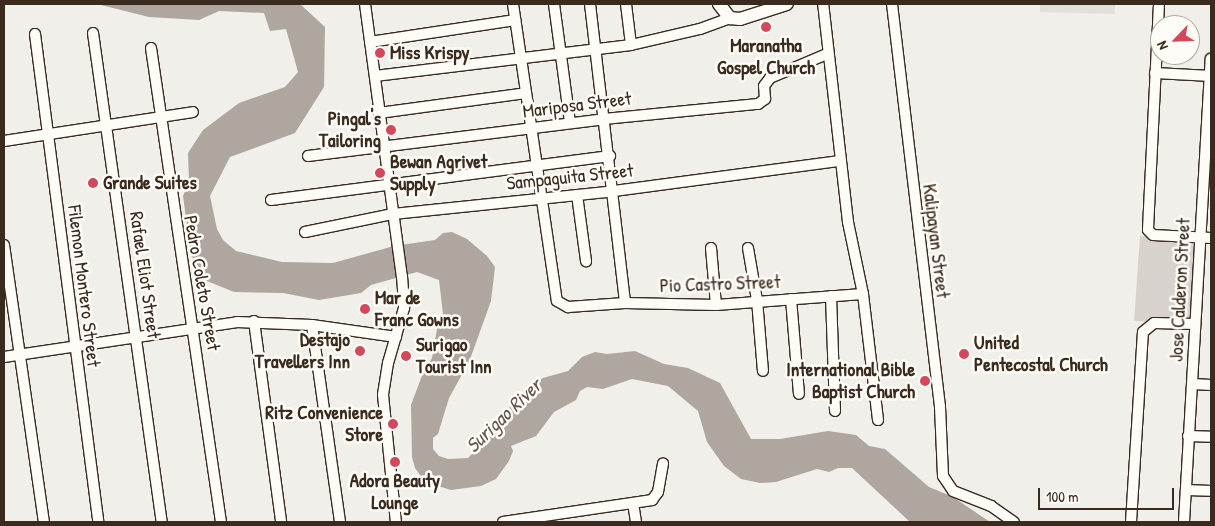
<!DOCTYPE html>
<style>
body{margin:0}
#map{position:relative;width:1215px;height:526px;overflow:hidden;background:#f1efea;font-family:"Patrick Hand",sans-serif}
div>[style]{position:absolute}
.built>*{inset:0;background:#e3e0da}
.green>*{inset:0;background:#d7d2cc;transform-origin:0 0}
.water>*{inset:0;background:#aea69f}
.roads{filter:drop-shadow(1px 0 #3b2a1e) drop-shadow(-1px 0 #3b2a1e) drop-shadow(0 1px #3b2a1e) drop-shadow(0 -1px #3b2a1e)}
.minor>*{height:10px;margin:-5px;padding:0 5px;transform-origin:5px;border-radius:5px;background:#fdfcf7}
.tertiary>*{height:12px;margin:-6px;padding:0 6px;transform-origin:6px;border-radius:6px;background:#fdfcf7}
.dots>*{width:14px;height:14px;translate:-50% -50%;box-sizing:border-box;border:2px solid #fdfcf7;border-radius:50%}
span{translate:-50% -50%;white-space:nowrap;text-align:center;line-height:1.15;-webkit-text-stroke:5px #fdfcf7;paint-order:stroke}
.poi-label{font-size:19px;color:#3b2a1e;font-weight:700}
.left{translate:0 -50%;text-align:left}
.right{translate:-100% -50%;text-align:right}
.street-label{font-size:19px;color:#3b2a1e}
.water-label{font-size:20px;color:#63554b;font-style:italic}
.frame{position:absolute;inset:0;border:5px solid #3b2a1e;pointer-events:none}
.north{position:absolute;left:1150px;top:15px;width:50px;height:50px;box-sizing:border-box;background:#fdfcf7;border:1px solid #afa8a0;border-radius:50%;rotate:246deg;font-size:14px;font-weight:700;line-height:20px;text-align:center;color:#3b2a1e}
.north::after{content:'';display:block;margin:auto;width:18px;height:22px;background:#d1495b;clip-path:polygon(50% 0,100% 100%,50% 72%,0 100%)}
.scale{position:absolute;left:1038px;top:488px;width:136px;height:22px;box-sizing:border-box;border:2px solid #3b2a1e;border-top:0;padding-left:6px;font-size:15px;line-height:18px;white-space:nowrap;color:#3b2a1e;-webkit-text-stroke:4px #fdfcf7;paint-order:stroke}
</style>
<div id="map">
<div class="built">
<div style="clip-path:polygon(1040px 4px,1115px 4px,1115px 14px,1040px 12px)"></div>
</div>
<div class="green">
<div style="left:1140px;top:236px;width:57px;height:85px;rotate:4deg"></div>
</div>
<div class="water">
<div style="clip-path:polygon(97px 4px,300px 4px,325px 27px,324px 87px,295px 133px,230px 157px,210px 196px,217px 229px,223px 240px,236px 251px,282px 262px,333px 263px,394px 246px,435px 240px,443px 233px,452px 232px,467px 239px,487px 256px,495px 267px,491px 301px,469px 362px,449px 398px,438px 434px,433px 438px,433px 449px,439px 456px,448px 459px,468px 458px,499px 426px,516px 396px,543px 378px,568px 371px,582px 357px,595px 352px,607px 354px,635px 351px,664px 364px,688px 368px,720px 383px,751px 439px,780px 439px,828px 431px,856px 435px,869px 446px,885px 449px,929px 487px,953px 497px,990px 522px,910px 522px,852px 468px,838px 468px,829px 472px,817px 469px,776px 482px,760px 483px,741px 479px,724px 466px,707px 442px,698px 411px,668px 386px,632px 379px,603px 389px,587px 387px,580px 391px,576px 400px,554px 412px,536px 436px,511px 446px,513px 451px,509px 461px,496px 479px,481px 486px,451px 490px,425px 482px,415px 468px,412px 457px,411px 405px,423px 373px,432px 358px,437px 329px,443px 314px,439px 280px,417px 272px,371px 285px,361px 293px,319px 300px,283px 293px,234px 292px,207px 281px,191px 255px,183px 196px,189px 182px,188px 153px,203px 130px,239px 103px,285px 87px,298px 72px,286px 29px,270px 31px,264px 13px,219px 11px,199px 20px,149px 17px)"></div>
</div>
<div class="roads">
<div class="minor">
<div style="left:365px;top:4px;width:275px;rotate:82.3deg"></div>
<div style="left:402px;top:276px;width:32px;rotate:86deg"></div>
<div style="left:404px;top:308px;width:57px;rotate:106.2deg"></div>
<div style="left:388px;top:363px;width:32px;rotate:99deg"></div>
<div style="left:383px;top:395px;width:128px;rotate:84.2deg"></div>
<div style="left:513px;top:4px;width:300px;rotate:81.6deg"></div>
<div style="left:557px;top:301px;width:13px;rotate:29deg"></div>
<div style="left:568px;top:307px;width:57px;rotate:-4deg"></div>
<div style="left:625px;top:303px;width:91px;rotate:1.3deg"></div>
<div style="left:716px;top:305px;width:147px;rotate:-4.3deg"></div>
<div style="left:863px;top:294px;width:74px;rotate:-101.8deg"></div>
<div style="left:848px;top:222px;width:219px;rotate:-96.5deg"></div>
<div style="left:554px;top:4px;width:120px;rotate:82.3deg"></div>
<div style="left:590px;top:4px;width:301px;rotate:83.3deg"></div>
<div style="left:626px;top:4px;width:41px;rotate:83deg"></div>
<div style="left:892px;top:4px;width:406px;rotate:83.2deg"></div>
<div style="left:940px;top:407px;width:69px;rotate:87.5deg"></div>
<div style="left:943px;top:476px;width:18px;rotate:56deg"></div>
<div style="left:953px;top:491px;width:41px;rotate:21.5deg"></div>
<div style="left:991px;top:506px;width:28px;rotate:35deg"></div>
<div style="left:1159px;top:4px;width:226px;rotate:92.8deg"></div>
<div style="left:1148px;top:230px;width:7px;rotate:45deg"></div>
<div style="left:1153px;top:235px;width:58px;rotate:3deg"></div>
<div style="left:93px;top:33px;width:494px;rotate:82deg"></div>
<div style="left:35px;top:34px;width:492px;rotate:82.6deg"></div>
<div style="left:370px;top:42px;width:147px;rotate:-8.6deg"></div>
<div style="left:151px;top:48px;width:479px;rotate:81.6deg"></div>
<div style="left:1155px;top:73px;width:56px;rotate:3.1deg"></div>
<div style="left:375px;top:76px;width:258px;rotate:-6.9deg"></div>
<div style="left:631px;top:45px;width:71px;rotate:-13.1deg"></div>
<div style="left:700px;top:29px;width:32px;rotate:-20deg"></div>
<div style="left:379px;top:113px;width:148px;rotate:-7.7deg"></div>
<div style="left:4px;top:141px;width:191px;rotate:-8.7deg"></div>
<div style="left:308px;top:156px;width:298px;rotate:-7.1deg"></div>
<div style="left:604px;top:119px;width:155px;rotate:-5.6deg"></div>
<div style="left:758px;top:104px;width:9px;rotate:-36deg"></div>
<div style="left:765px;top:99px;width:13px;rotate:-94deg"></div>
<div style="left:764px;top:86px;width:10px;rotate:-53deg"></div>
<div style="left:770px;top:78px;width:62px;rotate:-22.8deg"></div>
<div style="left:577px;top:195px;width:67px;rotate:82.2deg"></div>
<div style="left:271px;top:200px;width:342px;rotate:-7.4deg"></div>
<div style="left:305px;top:232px;width:90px;rotate:-11.6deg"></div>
<div style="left:393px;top:214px;width:222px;rotate:-5.9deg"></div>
<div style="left:614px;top:191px;width:228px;rotate:-7.6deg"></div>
<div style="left:4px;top:245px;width:280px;rotate:81.8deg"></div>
<div style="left:711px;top:248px;width:57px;rotate:85deg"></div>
<div style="left:748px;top:248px;width:53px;rotate:80.2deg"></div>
<div style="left:757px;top:300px;width:71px;rotate:85.2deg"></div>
<div style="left:863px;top:294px;width:127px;rotate:83.2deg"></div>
<div style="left:831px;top:296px;width:115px;rotate:88deg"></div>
<div style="left:791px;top:299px;width:95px;rotate:85.2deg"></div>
<div style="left:254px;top:321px;width:203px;rotate:82.3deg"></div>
<div style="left:312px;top:325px;width:199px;rotate:81.9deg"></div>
<div style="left:4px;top:357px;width:236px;rotate:-8.5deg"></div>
<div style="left:237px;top:322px;width:75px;rotate:2.3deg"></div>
<div style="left:312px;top:325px;width:85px;rotate:8.1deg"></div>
<div style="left:1193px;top:384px;width:18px;rotate:3deg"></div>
<div style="left:1188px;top:436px;width:23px;rotate:2deg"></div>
<div style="left:1186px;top:490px;width:25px;rotate:2deg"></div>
<div style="left:633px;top:503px;width:19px;rotate:81deg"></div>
<div style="left:503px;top:522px;width:151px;rotate:-8.4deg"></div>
<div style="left:652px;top:500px;width:10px;rotate:-53deg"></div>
<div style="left:658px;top:492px;width:29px;rotate:-80deg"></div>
<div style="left:1131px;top:522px;width:190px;rotate:-86.4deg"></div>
<div style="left:1143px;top:332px;width:14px;rotate:-39deg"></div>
<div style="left:1154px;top:323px;width:41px;rotate:1.4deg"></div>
<div style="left:1184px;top:522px;width:464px;rotate:-86.7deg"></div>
</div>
<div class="tertiary">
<div style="left:719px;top:4px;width:18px;rotate:52deg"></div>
<div style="left:730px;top:18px;width:10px;rotate:6deg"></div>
<div style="left:740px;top:19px;width:49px;rotate:-17.7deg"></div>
</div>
</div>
<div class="dots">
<div style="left:766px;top:27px;background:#d1495b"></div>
<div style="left:380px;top:53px;background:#d1495b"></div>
<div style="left:391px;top:130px;background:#d1495b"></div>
<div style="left:380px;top:173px;background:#d1495b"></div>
<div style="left:93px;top:183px;background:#d1495b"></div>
<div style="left:365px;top:309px;background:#d1495b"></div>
<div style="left:360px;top:351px;background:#d1495b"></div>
<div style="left:964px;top:354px;background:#d1495b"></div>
<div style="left:406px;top:356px;background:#d1495b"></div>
<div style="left:925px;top:381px;background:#d1495b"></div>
<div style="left:393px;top:424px;background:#d1495b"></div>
<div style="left:395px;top:462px;background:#d1495b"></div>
</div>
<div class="poi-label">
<span style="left:766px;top:57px">Maranatha<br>Gospel Church</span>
<span class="left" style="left:390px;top:53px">Miss Krispy</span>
<span class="right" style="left:381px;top:130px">Pingal's<br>Tailoring</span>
<span class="left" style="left:390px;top:173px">Bewan Agrivet<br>Supply</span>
<span class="left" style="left:103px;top:183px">Grande Suites</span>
<span class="left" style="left:375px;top:309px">Mar de<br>Franc Gowns</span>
<span class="right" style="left:350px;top:351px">Destajo<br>Travellers Inn</span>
<span class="left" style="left:974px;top:354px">United<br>Pentecostal Church</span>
<span class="left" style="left:416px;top:356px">Surigao<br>Tourist Inn</span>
<span class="right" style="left:915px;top:381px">International Bible<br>Baptist Church</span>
<span class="right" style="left:383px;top:424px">Ritz Convenience<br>Store</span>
<span style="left:395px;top:492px">Adora Beauty<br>Lounge</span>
</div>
<div class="street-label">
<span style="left:577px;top:105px;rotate:-7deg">Mariposa Street</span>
<span style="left:570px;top:177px;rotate:-6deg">Sampaguita Street</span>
<span style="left:936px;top:241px;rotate:83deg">Kalipayan Street</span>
<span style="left:145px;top:275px;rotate:82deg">Rafael Eliot Street</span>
<span style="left:202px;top:283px;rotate:80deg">Pedro Coleto Street</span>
<span style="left:720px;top:284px;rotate:-2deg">Pio Castro Street</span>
<span style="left:84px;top:286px;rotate:83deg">Filemon Montero Street</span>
<span style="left:1180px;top:290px;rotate:-87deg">Jose Calderon Street</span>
</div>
<div class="water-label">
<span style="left:503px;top:415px;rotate:-44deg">Surigao River</span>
</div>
<div class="frame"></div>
<div class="north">N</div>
<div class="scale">100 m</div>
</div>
